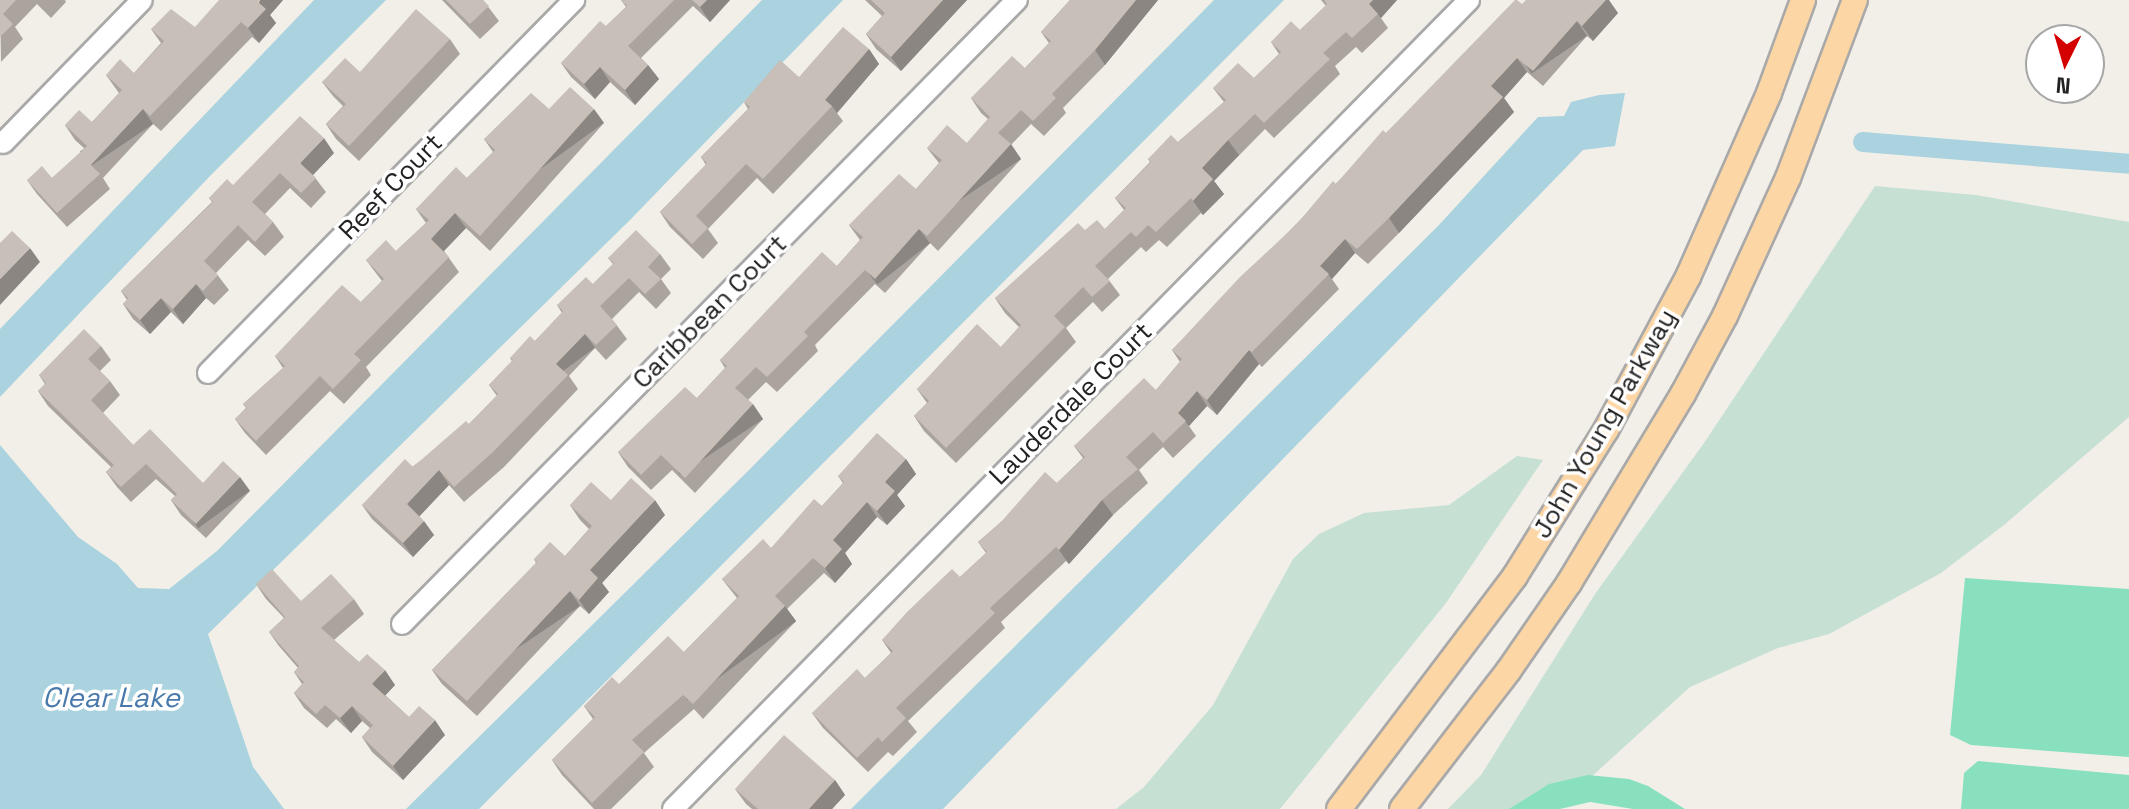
<!DOCTYPE html>
<style>
body{margin:0}
#map{position:relative;width:2129px;height:809px;overflow:hidden;background:#f2efe9;font-family:"Space Grotesk",sans-serif}
div>[style]{position:absolute}
.wetland>*{inset:0;background:#c6e0d4}
.pitch>*{inset:0;background:#88e0be}
.water>*{inset:0;background:#aad3df}
.canal>*{height:20px;margin:-10px;padding:0 10px;transform-origin:10px;border-radius:10px;background:#aad3df}
.roads{filter:drop-shadow(2px 0 #a9a9a9) drop-shadow(-2px 0 #a9a9a9) drop-shadow(0 2px #a9a9a9) drop-shadow(0 -2px #a9a9a9)}
.minor>*{height:20px;margin:-10px;padding:0 10px;transform-origin:10px;border-radius:10px;background:#fff}
.major>*{height:24px;margin:-12px;padding:0 12px;transform-origin:12px;border-radius:12px;background:#fcd6a4}
.wall>*{inset:0;background:#aba49e}
.shaded-wall>*{inset:0;background:#8b8681;transform-origin:0 0}
.building>*{inset:0;background:#c7bfb8}
span{translate:-50% -50%;white-space:nowrap;text-align:center;line-height:1.15;-webkit-text-stroke:7px #fff;paint-order:stroke}
.street-label{font-size:26px;color:#222}
.water-label{font-size:28px;color:#4a7aab;font-style:italic}
.north{position:absolute;left:2025px;top:24px;width:80px;height:80px;box-sizing:border-box;background:#fff;border:2px solid #a7a7a7;border-radius:50%;rotate:185deg;font-size:22px;font-weight:700;line-height:32px;text-align:center;color:#222}
.north::after{content:'';display:block;margin:auto;width:28px;height:36px;background:#d40000;clip-path:polygon(50% 0,100% 100%,50% 72%,0 100%)}
</style>
<div id="map">
<div class="wetland">
<div style="clip-path:polygon(1875px 186px,1976px 195px,2129px 222px,2129px 417px,2004px 525px,1941px 573px,1829px 634px,1778px 648px,1690px 687px,1556px 809px,1448px 809px,1481px 775px,1595px 594px,1704px 443px)"></div>
<div style="clip-path:polygon(1517px 456px,1543px 460px,1446px 603px,1280px 809px,1116px 809px,1144px 787px,1213px 705px,1293px 559px,1319px 534px,1364px 513px,1449px 505px)"></div>
</div>
<div class="pitch">
<div style="clip-path:polygon(1965px 578px,2129px 589px,2129px 757px,1971px 745px,1950px 735px)"></div>
<div style="clip-path:polygon(1978px 761px,2129px 775px,2129px 809px,1961px 809px,1964px 773px)"></div>
<div style="clip-path:polygon(1588px 775px,1629px 779px,1648px 786px,1685px 809px,1633px 809px,1590px 802px,1560px 809px,1509px 809px,1549px 784px)"></div>
</div>
<div class="water">
<div style="clip-path:polygon(314px 0,386px 0,210px 176px,0 397px,0 329px)"></div>
<div style="clip-path:polygon(762px 0,843px 0,630px 220px,208px 634px,253px 767px,284px 809px,0 809px,0 445px,78px 537px,117px 564px,138px 588px,169px 589px,217px 551px)"></div>
<div style="clip-path:polygon(1214px 0,1284px 0,479px 809px,406px 809px,749px 470px)"></div>
<div style="clip-path:polygon(1625px 93px,1615px 146px,1583px 150px,943px 809px,851px 809px,1439px 225px,1538px 117px,1564px 116px,1571px 102px,1599px 95px)"></div>
</div>
<div class="canal">
<div style="left:1863px;top:142px;width:267px;rotate:4.7deg"></div>
</div>
<div class="roads">
<div class="minor">
<div style="left:3px;top:143px;width:199px;rotate:-45.8deg"></div>
<div style="left:208px;top:373px;width:523px;rotate:-45.54deg"></div>
<div style="left:402px;top:624px;width:876px;rotate:-45.42deg"></div>
<div style="left:673px;top:809px;width:1135px;rotate:-45.46deg"></div>
</div>
<div class="major">
<div style="left:1339px;top:809px;width:292px;rotate:-52.9deg"></div>
<div style="left:1515px;top:576px;width:172px;rotate:-58.1deg"></div>
<div style="left:1606px;top:430px;width:174px;rotate:-61.8deg"></div>
<div style="left:1688px;top:277px;width:201px;rotate:-66.2deg"></div>
<div style="left:1769px;top:93px;width:99px;rotate:-69.9deg"></div>
<div style="left:1402px;top:809px;width:175px;rotate:-52.4deg"></div>
<div style="left:1509px;top:670px;width:106px;rotate:-55.4deg"></div>
<div style="left:1569px;top:583px;width:221px;rotate:-58.9deg"></div>
<div style="left:1683px;top:394px;width:89px;rotate:-61.7deg"></div>
<div style="left:1725px;top:316px;width:152px;rotate:-65.5deg"></div>
<div style="left:1788px;top:178px;width:190px;rotate:-69.4deg"></div>
</div>
</div>
<div class="wall">
<div style="clip-path:polygon(0 0,65px 0,66px 2px,51px 18px,37px 4px,15px 27px,23px 39px,1px 62px)"></div>
<div style="clip-path:polygon(283px 0,270px 15px,276px 23px,259px 43px,252px 37px,161px 131px,153px 124px,103px 178px,110px 189px,67px 227px,37px 194px,27px 180px,52px 178px,85px 149px,75px 140px,65px 125px,92px 122px,119px 93px,106px 75px,134px 73px,161px 43px,151px 29px,195px 27px)"></div>
<div style="clip-path:polygon(442px 0,483px 0,499px 21px,480px 39px)"></div>
<div style="clip-path:polygon(621px 0,730px 0,710px 22px,693px 6px,641px 58px,648px 65px,659px 79px,635px 105px,610px 82px,595px 99px,571px 77px,561px 63px,606px 26px,626px 7px)"></div>
<div style="clip-path:polygon(865px 0,967px 0,901px 71px,876px 49px,866px 34px,882px 16px)"></div>
<div style="clip-path:polygon(1070px 0,1158px 0,1105px 65px,1063px 108px,1066px 113px,1044px 136px,1031px 124px,1011px 145px,1021px 159px,938px 251px,930px 243px,885px 293px,875px 284px,815px 345px,818px 351px,777px 392px,766px 382px,748px 400px,763px 419px,695px 493px,672px 470px,651px 490px,628px 467px,618px 452px,697px 398px,725px 368px,720px 360px,837px 266px,860px 240px,849px 225px,916px 189px,939px 163px,927px 148px,967px 143px,988px 119px,981px 113px,971px 98px,1025px 68px,1049px 43px,1041px 32px)"></div>
<div style="clip-path:polygon(1321px 0,1397px 0,1381px 18px,1388px 28px,1362px 53px,1356px 47px,1335px 66px,1340px 74px,1274px 138px,1265px 129px,1214px 181px,1224px 194px,1203px 215px,1201px 213px,1167px 247px,1159px 240px,1146px 252px,1141px 247px,1108px 279px,1120px 295px,1102px 312px,1093px 302px,1066px 328px,1076px 342px,956px 463px,924px 431px,914px 416px,927px 403px,917px 389px,1001px 347px,1019px 327px,1005px 313px,995px 298px,1085px 230px,1105px 229px,1124px 210px,1115px 198px,1150px 162px,1148px 159px,1178px 142px,1224px 102px,1213px 88px,1254px 78px,1279px 54px,1271px 42px,1300px 30px,1326px 6px)"></div>
<div style="clip-path:polygon(1522px 4px,1618px 13px,1593px 41px,1587px 36px,1543px 86px,1527px 72px,1504px 98px,1514px 112px,1399px 233px,1368px 264px,1355px 253px,1332px 279px,1339px 289px,1262px 367px,1259px 364px,1217px 415px,1207px 406px,1189px 426px,1196px 436px,1173px 458px,1163px 447px,1139px 470px,1148px 483px,1113px 515px,1069px 564px,1066px 561px,1001px 622px,1005px 628px,908px 721px,917px 732px,893px 756px,888px 752px,868px 772px,823px 728px,812px 713px,865px 678px,891px 653px,882px 640px,960px 577px,986px 553px,978px 542px,1001px 522px,1057px 483px,1083px 458px,1074px 446px,1156px 390px,1180px 362px,1172px 350px,1386px 133px)"></div>
<div style="clip-path:polygon(450px 39px,460px 54px,359px 161px,336px 139px,326px 124px,343px 106px,333px 96px,322px 82px,360px 72px)"></div>
<div style="clip-path:polygon(869px 49px,879px 64px,837px 113px,843px 121px,773px 194px,757px 178px,708px 229px,718px 243px,703px 259px,670px 227px,660px 212px,706px 165px,701px 157px,748px 109px,744px 102px,799px 77px)"></div>
<div style="clip-path:polygon(549px 109px,604px 123px,490px 251px,466px 228px,444px 251px,459px 272px,366px 367px,371px 375px,344px 404px,330px 391px,266px 455px,245px 433px,235px 419px,246px 408px,243px 404px,283px 368px,275px 356px,361px 302px,382px 281px,366px 260px,396px 251px,426px 223px,416px 209px,467px 178px,493px 152px,484px 139px)"></div>
<div style="clip-path:polygon(334px 153px,313px 175px,326px 192px,311px 208px,290px 188px,265px 214px,273px 222px,284px 237px,265px 256px,248px 240px,216px 273px,229px 290px,214px 305px,206px 298px,183px 324px,171px 312px,150px 334px,133px 319px,123px 304px,127px 300px,121px 291px,212px 202px,209px 198px,233px 185px)"></div>
<div style="clip-path:polygon(660px 254px,671px 269px,661px 279px,671px 293px,656px 309px,639px 292px,612px 319px,627px 339px,606px 360px,595px 348px,569px 376px,578px 389px,504px 467px,464px 502px,449px 485px,419px 516px,434px 535px,413px 557px,372px 519px,362px 505px,469px 424px,497px 396px,489px 385px,512px 361px,510px 358px,535px 341px,562px 313px,557px 305px,593px 284px,613px 264px,608px 258px)"></div>
<div style="clip-path:polygon(101px 346px,111px 360px,100px 371px,110px 381px,120px 395px,103px 413px,133px 445px,203px 483px,250px 491px,206px 538px,181px 515px,171px 500px,175px 496px,156px 479px,131px 502px,117px 487px,106px 472px,111px 467px,48px 406px,38px 391px,45px 384px,39px 375px)"></div>
<div style="clip-path:polygon(906px 459px,916px 474px,897px 495px,905px 506px,887px 525px,877px 517px,845px 553px,852px 564px,835px 583px,824px 573px,787px 609px,796px 621px,703px 719px,694px 709px,644px 753px,654px 767px,611px 809px,594px 809px,562px 775px,552px 760px,593px 719px,584px 706px,619px 684px,684px 652px,737px 598px,722px 579px,771px 548px,822px 506px,843px 483px,838px 476px)"></div>
<div style="clip-path:polygon(611px 500px,665px 515px,602px 583px,609px 592px,589px 614px,580px 606px,477px 716px,442px 684px,432px 670px,536px 563px,534px 559px,565px 556px,589px 529px,580px 520px,570px 505px)"></div>
<div style="clip-path:polygon(256px 584px,301px 601px,354px 599px,364px 614px,334px 640px,359px 662px,395px 685px,385px 695px,409px 717px,445px 735px,403px 780px,372px 752px,362px 737px,370px 728px,362px 721px,351px 733px,336px 719px,327px 728px,304px 708px,294px 693px,302px 684px,294px 672px,298px 668px,279px 646px,269px 632px,284px 618px,266px 599px)"></div>
<div style="clip-path:polygon(835px 780px,845px 795px,832px 809px,752px 809px,746px 804px,735px 789px)"></div>
</div>
<div class="shaded-wall">
<div style="clip-path:polygon(260px 0,283px 0,270px 15px,276px 23px,259px 43px,248px 28px)"></div>
<div style="clip-path:polygon(707px 0,730px 0,710px 22px,700px 7px)"></div>
<div style="clip-path:polygon(943px 0,967px 0,901px 71px,891px 57px)"></div>
<div style="clip-path:polygon(1136px 0,1158px 0,1105px 65px,1095px 50px)"></div>
<div style="clip-path:polygon(1373px 0,1397px 0,1381px 18px,1369px 4px)"></div>
<div style="clip-path:polygon(1605px 0,1609px 0,1618px 13px,1593px 41px,1582px 26px)"></div>
<div style="left:1577px;top:21px;width:18px;height:67px;rotate:56deg"></div>
<div style="clip-path:polygon(869px 49px,879px 64px,837px 113px,832px 106px,825px 100px)"></div>
<div style="clip-path:polygon(1517px 58px,1527px 72px,1504px 98px,1514px 112px,1399px 233px,1389px 218px,1491px 86px)"></div>
<div style="clip-path:polygon(648px 65px,659px 79px,635px 105px,625px 90px)"></div>
<div style="clip-path:polygon(600px 67px,610px 82px,595px 99px,584px 84px)"></div>
<div style="left:143px;top:109px;width:18px;height:76px;rotate:56deg"></div>
<div style="left:594px;top:109px;width:17px;height:171px;rotate:54deg"></div>
<div style="clip-path:polygon(324px 138px,334px 153px,310px 178px,300px 163px)"></div>
<div style="clip-path:polygon(1228px 140px,1239px 155px,1214px 181px,1224px 194px,1203px 215px,1193px 201px,1202px 168px)"></div>
<div style="left:1011px;top:144px;width:18px;height:125px;rotate:56deg"></div>
<div style="clip-path:polygon(455px 213px,466px 228px,442px 253px,431px 239px)"></div>
<div style="left:919px;top:229px;width:18px;height:67px;rotate:52deg"></div>
<div style="clip-path:polygon(1345px 239px,1355px 253px,1332px 279px,1320px 266px)"></div>
<div style="clip-path:polygon(30px 248px,40px 262px,0 305px,0 279px)"></div>
<div style="clip-path:polygon(196px 284px,206px 298px,183px 324px,173px 309px)"></div>
<div style="clip-path:polygon(161px 298px,171px 312px,150px 334px,140px 320px)"></div>
<div style="left:585px;top:334px;width:17px;height:42px;rotate:54deg"></div>
<div style="clip-path:polygon(1249px 350px,1259px 364px,1217px 415px,1207px 400px)"></div>
<div style="clip-path:polygon(1197px 391px,1207px 406px,1189px 426px,1178px 413px)"></div>
<div style="left:753px;top:404px;width:18px;height:100px;rotate:56deg"></div>
<div style="clip-path:polygon(906px 459px,916px 474px,897px 495px,905px 506px,887px 525px,877px 511px,885px 482px)"></div>
<div style="clip-path:polygon(439px 470px,449px 485px,417px 519px,407px 504px)"></div>
<div style="left:240px;top:477px;width:17px;height:64px;rotate:54deg"></div>
<div style="clip-path:polygon(655px 500px,665px 515px,602px 583px,609px 592px,589px 614px,579px 600px,590px 570px)"></div>
<div style="clip-path:polygon(1102px 500px,1113px 515px,1069px 564px,1059px 550px)"></div>
<div style="clip-path:polygon(867px 502px,877px 517px,845px 553px,852px 564px,835px 583px,825px 568px,833px 540px)"></div>
<div style="clip-path:polygon(424px 521px,434px 535px,413px 557px,403px 543px)"></div>
<div style="left:570px;top:591px;width:18px;height:151px;rotate:56deg"></div>
<div style="left:785px;top:606px;width:19px;height:134px;rotate:54deg"></div>
<div style="clip-path:polygon(385px 670px,395px 685px,383px 698px,372px 684px)"></div>
<div style="clip-path:polygon(352px 706px,362px 721px,351px 733px,340px 718px)"></div>
<div style="clip-path:polygon(435px 720px,445px 735px,403px 780px,393px 766px)"></div>
<div style="clip-path:polygon(835px 780px,845px 795px,832px 809px,809px 809px)"></div>
</div>
<div class="building">
<div style="clip-path:polygon(0 0,16px 0,3px 14px,13px 24px,0 37px)"></div>
<div style="clip-path:polygon(219px 0,260px 0,258px 2px,266px 9px,248px 28px,241px 22px,150px 116px,143px 109px,91px 165px,100px 174px,57px 213px,27px 180px,42px 166px,52px 178px,87px 146px,65px 125px,79px 110px,92px 122px,122px 90px,106px 75px,120px 59px,134px 73px,164px 41px,151px 29px,171px 9px,195px 27px)"></div>
<div style="clip-path:polygon(446px 0,483px 0,489px 6px,470px 24px)"></div>
<div style="clip-path:polygon(621px 0,674px 0,628px 46px,648px 65px,625px 90px,600px 67px,584px 84px,561px 63px,600px 21px,606px 26px,627px 6px)"></div>
<div style="clip-path:polygon(692px 0,707px 0,700px 7px)"></div>
<div style="clip-path:polygon(871px 0,943px 0,891px 57px,866px 34px,885px 13px)"></div>
<div style="clip-path:polygon(1070px 0,1136px 0,1095px 50px,1052px 94px,1056px 98px,1033px 121px,1021px 110px,998px 133px,1011px 144px,927px 236px,919px 229px,875px 279px,865px 270px,804px 332px,808px 336px,767px 377px,756px 367px,735px 388px,753px 404px,685px 478px,661px 455px,641px 475px,618px 452px,685px 387px,697px 398px,727px 366px,720px 360px,822px 252px,837px 266px,863px 237px,849px 225px,899px 174px,916px 189px,942px 160px,927px 148px,947px 125px,967px 143px,990px 117px,971px 98px,1012px 56px,1025px 68px,1051px 41px,1041px 32px)"></div>
<div style="clip-path:polygon(1324px 0,1373px 0,1369px 4px,1378px 14px,1352px 38px,1346px 32px,1323px 53px,1330px 59px,1264px 123px,1255px 114px,1228px 140px,1202px 168px,1213px 179px,1193px 201px,1191px 198px,1156px 232px,1148px 225px,1136px 237px,1131px 232px,1095px 266px,1110px 281px,1092px 297px,1083px 287px,1054px 316px,1065px 327px,946px 448px,914px 416px,929px 401px,917px 389px,977px 324px,1001px 347px,1021px 325px,995px 298px,1078px 223px,1085px 230px,1097px 220px,1105px 229px,1126px 208px,1115px 198px,1151px 162px,1148px 159px,1171px 135px,1178px 142px,1226px 100px,1213px 88px,1238px 63px,1254px 78px,1281px 52px,1271px 42px,1291px 21px,1300px 30px,1327px 4px)"></div>
<div style="clip-path:polygon(1515px 0,1517px 0,1522px 4px,1526px 0,1606px 0,1582px 26px,1577px 21px,1533px 71px,1517px 58px,1491px 86px,1503px 97px,1389px 218px,1357px 249px,1345px 239px,1320px 266px,1329px 274px,1252px 352px,1249px 350px,1207px 400px,1197px 391px,1178px 413px,1186px 421px,1163px 443px,1153px 432px,1126px 457px,1138px 469px,1102px 500px,1059px 550px,1056px 547px,990px 608px,995px 613px,896px 708px,906px 718px,882px 742px,878px 737px,857px 758px,812px 713px,857px 669px,865px 678px,893px 651px,882px 640px,907px 612px,952px 569px,960px 577px,987px 552px,978px 542px,1001px 522px,1045px 472px,1057px 483px,1085px 457px,1074px 446px,1144px 378px,1156px 390px,1182px 359px,1172px 350px,1240px 277px,1296px 225px,1333px 181px,1336px 184px,1383px 130px,1386px 133px)"></div>
<div style="clip-path:polygon(416px 9px,450px 39px,349px 146px,326px 124px,346px 104px,322px 82px,345px 58px,360px 72px)"></div>
<div style="clip-path:polygon(843px 27px,869px 49px,825px 100px,832px 106px,763px 179px,746px 164px,696px 216px,708px 228px,692px 244px,660px 212px,707px 163px,701px 157px,750px 107px,744px 102px,780px 60px,799px 77px)"></div>
<div style="clip-path:polygon(570px 87px,594px 109px,480px 236px,455px 213px,431px 239px,449px 257px,354px 354px,361px 360px,333px 389px,320px 376px,256px 441px,235px 419px,247px 408px,243px 404px,285px 366px,275px 356px,342px 285px,361px 302px,384px 279px,366px 260px,386px 240px,396px 251px,429px 220px,416px 209px,456px 167px,467px 178px,495px 150px,484px 139px,531px 93px,549px 109px)"></div>
<div style="clip-path:polygon(300px 116px,324px 138px,300px 163px,316px 178px,301px 193px,280px 173px,252px 202px,273px 222px,255px 242px,238px 225px,204px 261px,218px 275px,203px 291px,196px 284px,173px 309px,161px 298px,140px 320px,123px 304px,128px 298px,121px 291px,213px 202px,209px 198px,227px 179px,233px 185px)"></div>
<div style="clip-path:polygon(636px 230px,660px 254px,648px 267px,661px 279px,645px 294px,629px 278px,600px 306px,617px 325px,596px 345px,585px 334px,556px 364px,568px 375px,493px 452px,454px 487px,439px 470px,407px 504px,424px 521px,403px 543px,362px 505px,405px 459px,413px 467px,466px 421px,469px 424px,498px 394px,489px 385px,513px 360px,510px 358px,530px 336px,535px 341px,563px 311px,557px 305px,586px 277px,593px 284px,614px 263px,608px 258px)"></div>
<div style="clip-path:polygon(12px 231px,30px 248px,0 279px,0 243px)"></div>
<div style="clip-path:polygon(84px 329px,101px 346px,88px 359px,110px 381px,91px 400px,133px 445px,150px 429px,203px 483px,223px 461px,240px 477px,196px 524px,171px 500px,177px 494px,146px 464px,121px 487px,106px 472px,114px 465px,38px 391px,46px 383px,39px 375px)"></div>
<div style="clip-path:polygon(877px 433px,906px 459px,885px 482px,895px 491px,877px 511px,867px 502px,833px 540px,842px 549px,825px 568px,813px 558px,775px 596px,785px 606px,693px 704px,683px 695px,632px 740px,644px 752px,592px 803px,552px 760px,595px 717px,584px 706px,612px 677px,619px 684px,668px 636px,684px 652px,739px 596px,722px 579px,763px 539px,771px 548px,814px 499px,822px 506px,844px 482px,838px 476px)"></div>
<div style="clip-path:polygon(631px 478px,655px 500px,590px 570px,598px 578px,579px 600px,570px 591px,467px 701px,432px 670px,537px 562px,534px 559px,550px 542px,565px 556px,592px 526px,570px 505px,591px 482px,611px 500px)"></div>
<div style="clip-path:polygon(272px 569px,301px 601px,331px 574px,354px 599px,321px 628px,359px 662px,367px 654px,385px 670px,372px 684px,409px 717px,419px 706px,435px 720px,393px 766px,362px 737px,373px 725px,352px 706px,340px 718px,325px 705px,316px 714px,294px 693px,304px 682px,294px 672px,299px 666px,269px 632px,285px 617px,256px 584px)"></div>
<div style="clip-path:polygon(784px 735px,835px 780px,809px 809px,758px 809px,735px 789px)"></div>
</div>
<div class="street-label">
<span style="left:391px;top:187px;rotate:-46deg">Reef Court</span>
<span style="left:710px;top:312px;rotate:-45deg">Caribbean Court</span>
<span style="left:1071px;top:404px;rotate:-45deg">Lauderdale Court</span>
<span style="left:1605px;top:424px;rotate:-60deg">John Young Parkway</span>
</div>
<div class="water-label">
<span style="left:111px;top:697px">Clear Lake</span>
</div>
<div class="north">N</div>
</div>
